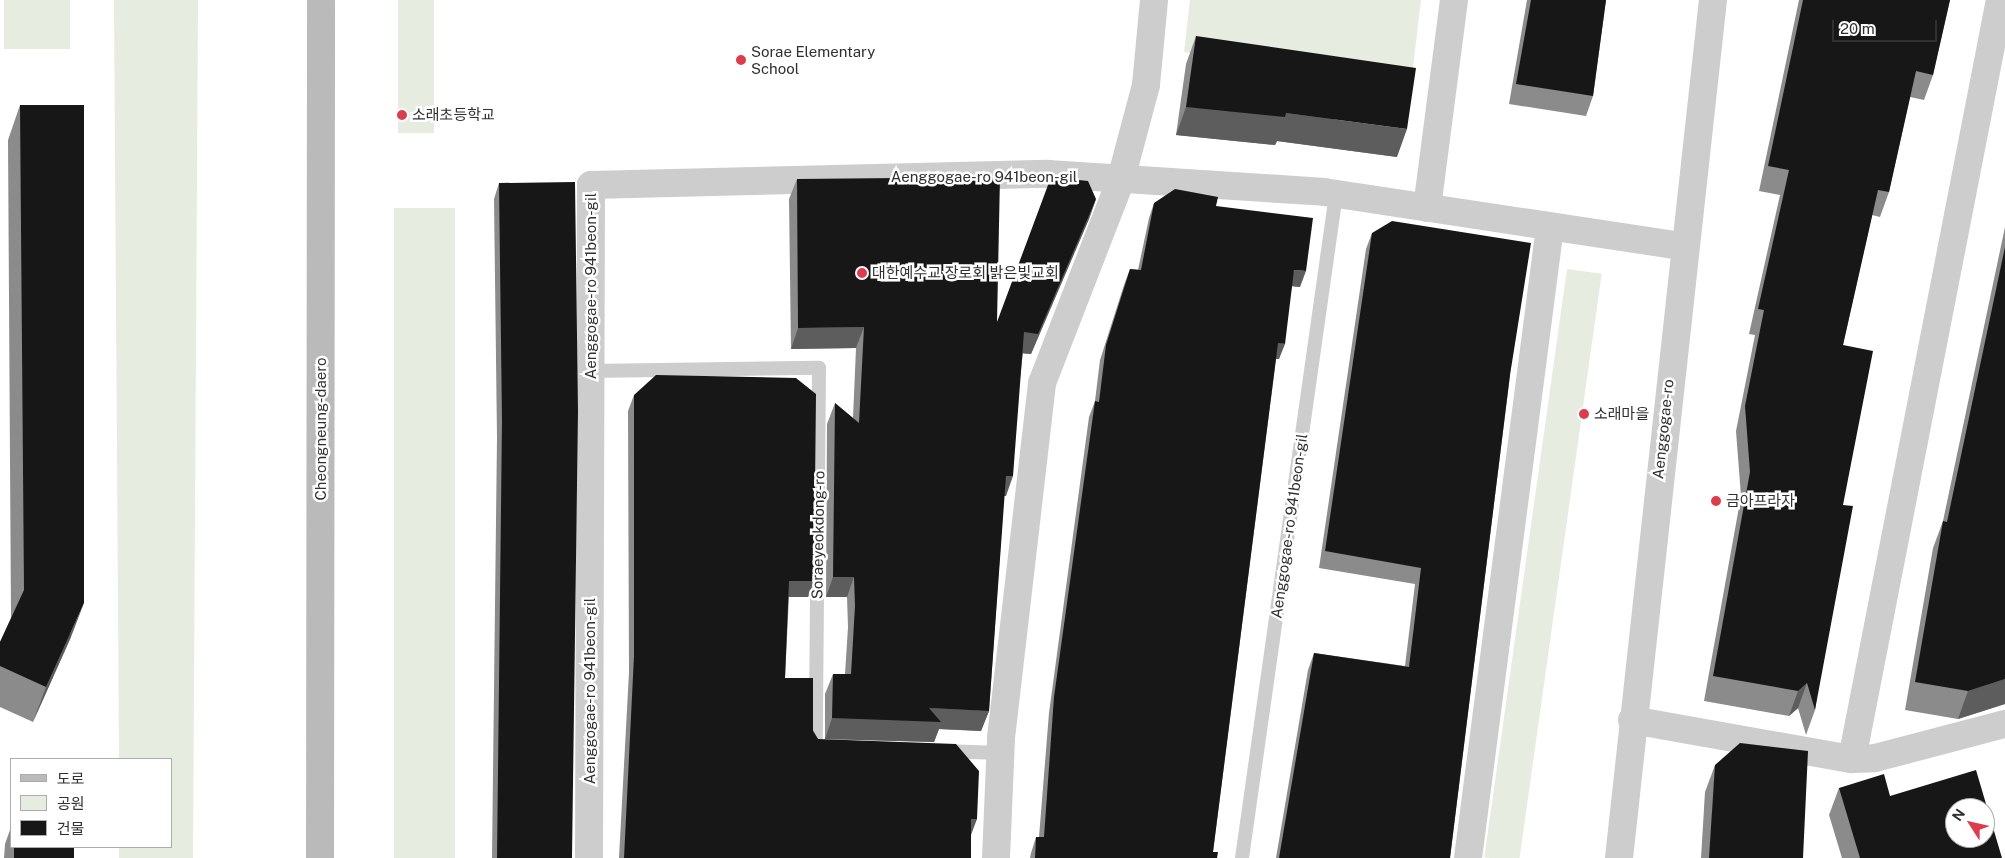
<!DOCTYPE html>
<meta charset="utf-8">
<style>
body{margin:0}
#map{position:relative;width:2005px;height:858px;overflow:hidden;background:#fff;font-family:"Public Sans","Noto Sans KR",sans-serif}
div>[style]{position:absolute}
.green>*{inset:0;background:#e6ecdf;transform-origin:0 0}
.service>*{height:14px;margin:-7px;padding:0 7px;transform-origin:7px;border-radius:7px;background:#cdcdcd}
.minor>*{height:28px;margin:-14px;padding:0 14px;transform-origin:14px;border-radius:14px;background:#cdcdcd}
.tertiary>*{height:28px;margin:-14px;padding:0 14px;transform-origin:14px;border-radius:14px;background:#cdcdcd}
.secondary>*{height:28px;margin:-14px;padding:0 14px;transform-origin:14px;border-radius:14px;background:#bababa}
.wall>*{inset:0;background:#8b8b8b}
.shaded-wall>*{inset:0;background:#5d5d5d}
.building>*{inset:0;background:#171717;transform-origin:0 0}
.dots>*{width:14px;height:14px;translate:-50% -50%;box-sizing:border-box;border:2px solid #fff;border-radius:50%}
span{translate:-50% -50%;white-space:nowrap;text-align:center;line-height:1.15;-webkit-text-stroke:5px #fff;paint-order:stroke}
.poi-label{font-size:15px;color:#303030}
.left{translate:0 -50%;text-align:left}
.street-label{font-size:15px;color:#303030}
.legend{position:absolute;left:10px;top:758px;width:162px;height:90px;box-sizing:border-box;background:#fff;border:1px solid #acacac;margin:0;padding:6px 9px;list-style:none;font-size:15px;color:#303030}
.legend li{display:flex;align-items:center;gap:10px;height:25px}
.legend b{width:25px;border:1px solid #acacac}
.north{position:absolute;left:1945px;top:798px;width:50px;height:50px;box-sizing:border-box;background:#fff;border:1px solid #acacac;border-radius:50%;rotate:305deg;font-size:14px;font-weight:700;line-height:20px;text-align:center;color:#303030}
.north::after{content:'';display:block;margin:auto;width:18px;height:22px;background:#dd3c4c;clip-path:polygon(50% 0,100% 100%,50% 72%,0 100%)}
.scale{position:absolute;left:1832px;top:20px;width:105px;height:22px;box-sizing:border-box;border:2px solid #303030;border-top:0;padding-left:6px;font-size:15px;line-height:18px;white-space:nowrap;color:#303030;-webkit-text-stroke:4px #fff;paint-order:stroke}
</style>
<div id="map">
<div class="green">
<div style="left:4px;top:0;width:66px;height:49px"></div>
<div style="clip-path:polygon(114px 0,198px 0,193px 858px,119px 858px,119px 847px,171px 847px,171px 759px,119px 759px)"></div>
<div style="left:398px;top:0;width:36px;height:133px"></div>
<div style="clip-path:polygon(1190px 0,1421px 0,1411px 84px,1184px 52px)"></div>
<div style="left:394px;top:208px;width:61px;height:650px"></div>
<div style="left:1567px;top:269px;width:35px;height:594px;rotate:8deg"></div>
</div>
<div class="service">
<div style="left:590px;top:371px;width:229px;rotate:-0.8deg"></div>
<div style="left:819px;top:368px;width:379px;rotate:90.5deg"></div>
<div style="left:816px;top:747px;width:6px"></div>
<div style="left:943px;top:751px;width:57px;rotate:2deg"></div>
<div style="left:1242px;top:858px;width:671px;rotate:-81.94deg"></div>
</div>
<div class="minor">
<div style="left:1427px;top:208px;width:210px;rotate:-82.6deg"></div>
<div style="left:1632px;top:720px;width:223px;rotate:10.1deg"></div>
<div style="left:1852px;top:759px;width:23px;rotate:-2deg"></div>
<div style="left:1875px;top:758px;width:134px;rotate:-14.7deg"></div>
<div style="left:1852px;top:759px;width:773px;rotate:-78.97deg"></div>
<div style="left:589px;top:858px;width:673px;rotate:-89.83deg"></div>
<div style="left:591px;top:185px;width:457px;rotate:-1.4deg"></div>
<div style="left:1048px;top:174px;width:277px;rotate:3.7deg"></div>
<div style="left:1324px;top:192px;width:362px;rotate:8.6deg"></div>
<div style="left:996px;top:858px;width:120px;rotate:-87.6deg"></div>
<div style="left:1001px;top:738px;width:357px;rotate:-83.4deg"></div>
<div style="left:1042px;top:383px;width:219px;rotate:-68.8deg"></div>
<div style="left:1121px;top:179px;width:97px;rotate:-75.1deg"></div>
<div style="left:1146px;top:85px;width:85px;rotate:-84.6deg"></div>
<div style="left:1468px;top:858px;width:636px;rotate:-82.6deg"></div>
</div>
<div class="tertiary">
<div style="left:1619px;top:858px;width:863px;rotate:-83.75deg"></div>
</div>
<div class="secondary">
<div style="left:320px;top:858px;width:858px;rotate:-89.93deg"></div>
</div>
<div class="wall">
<div style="clip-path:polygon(1527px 0,1606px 0,1593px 96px,1586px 116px,1509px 104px)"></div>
<div style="clip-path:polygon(1799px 0,1950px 0,1933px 75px,1924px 100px,1910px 97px,1889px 192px,1880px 217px,1872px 215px,1843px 345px,1843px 505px,1815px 710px,1806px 735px,1798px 708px,1789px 716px,1704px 701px,1741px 496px,1736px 431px,1755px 335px,1749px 334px,1780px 195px,1759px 191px)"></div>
<div style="clip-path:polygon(1196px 36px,1397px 157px,1277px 141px,1275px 145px,1176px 135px,1186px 64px)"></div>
<div style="clip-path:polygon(20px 105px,71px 637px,33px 722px,0 707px,0 642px,11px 618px,8px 140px)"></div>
<div style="clip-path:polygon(797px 179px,997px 322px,1096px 199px,1089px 219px,1031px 354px,1023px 353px,1006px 496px,1004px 496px,989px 711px,981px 731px,939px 729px,934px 742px,825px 739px,825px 694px,833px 674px,845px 674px,848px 627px,847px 597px,826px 597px,827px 424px,835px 403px,853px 418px,856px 348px,791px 349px,789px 199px)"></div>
<div style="clip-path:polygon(499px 183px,572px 858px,492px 858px,497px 437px,494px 199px)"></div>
<div style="clip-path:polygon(1154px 203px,1216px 206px,1300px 287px,1292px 286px,1279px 359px,1276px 359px,1213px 852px,1217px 858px,1030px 858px,1031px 853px,1036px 837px,1039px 837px,1049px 713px,1089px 417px,1095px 401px,1100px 360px,1124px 285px,1130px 269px,1138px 270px,1149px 218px)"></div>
<div style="clip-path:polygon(2005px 227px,2005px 704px,1958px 719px,1905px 710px,1933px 548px,1943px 521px)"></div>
<div style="clip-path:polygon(1372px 233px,1510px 375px,1450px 858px,1276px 858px,1308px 670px,1314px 653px,1405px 666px,1415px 584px,1319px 568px,1366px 249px)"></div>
<div style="clip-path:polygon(634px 395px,814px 581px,808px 597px,789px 597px,785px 678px,818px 739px,971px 834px,971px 858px,619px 858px,629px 672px,628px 411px)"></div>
<div style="clip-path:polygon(1715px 765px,1803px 858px,1701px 858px,1705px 792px)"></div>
<div style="clip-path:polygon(1839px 788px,1890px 796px,2002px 858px,1842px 858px,1829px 815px)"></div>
<div style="clip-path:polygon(11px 827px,11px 847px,74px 847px,73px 858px,4px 858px,5px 844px)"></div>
</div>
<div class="shaded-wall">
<div style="clip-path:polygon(1186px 107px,1286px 113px,1407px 129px,1397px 157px,1277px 141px,1275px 145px,1176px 135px)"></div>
<div style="clip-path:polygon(1096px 199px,1089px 219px,1031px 354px,1017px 353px,1024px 332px)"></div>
<div style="clip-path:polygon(1294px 270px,1306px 271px,1300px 287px,1289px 286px)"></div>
<div style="clip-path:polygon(864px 327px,856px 348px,791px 349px,798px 328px)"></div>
<div style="clip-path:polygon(1278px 343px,1285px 344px,1279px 359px,1272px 359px)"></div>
<div style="clip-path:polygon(1006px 476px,1013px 476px,1006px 496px,998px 496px)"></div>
<div style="clip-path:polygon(833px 577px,854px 577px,847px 597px,826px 597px)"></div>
<div style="clip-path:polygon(789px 581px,814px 581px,808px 597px,784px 597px)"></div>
<div style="clip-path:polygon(84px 603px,71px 637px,33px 722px,46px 687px)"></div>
<div style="clip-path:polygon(2005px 679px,2005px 704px,1958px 719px,1968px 691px)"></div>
<div style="clip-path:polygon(1807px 683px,1798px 708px,1789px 716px,1798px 691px)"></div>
<div style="clip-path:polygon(929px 708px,989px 711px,981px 731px,939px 729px,934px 742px,825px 739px,832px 718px)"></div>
<div style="clip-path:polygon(971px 819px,977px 819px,971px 835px)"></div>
</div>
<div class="building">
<div style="clip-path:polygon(1531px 0,1606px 0,1593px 96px,1516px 84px)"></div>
<div style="clip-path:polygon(1803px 0,1950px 0,1933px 75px,1916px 71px,1889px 192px,1878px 190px,1843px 345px,1873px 351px,1843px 505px,1853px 506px,1815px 710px,1807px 683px,1798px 691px,1713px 676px,1750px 472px,1745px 406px,1764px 310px,1758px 309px,1789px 170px,1768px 166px)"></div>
<div style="clip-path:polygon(1196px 36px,1416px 68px,1407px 129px,1286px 113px,1285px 117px,1186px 107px)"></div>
<div style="clip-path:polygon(20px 105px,84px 105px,84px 603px,46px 687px,0 666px,0 642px,24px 590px)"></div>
<div style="clip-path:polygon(1000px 177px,997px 322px,1051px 177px,1088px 181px,1096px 199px,1038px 334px,1024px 332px,1013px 476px,1006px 476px,989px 711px,929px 708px,941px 722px,832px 718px,833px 674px,851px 674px,855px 606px,854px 577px,833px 577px,835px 403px,859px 423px,864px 327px,798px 328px,797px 179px)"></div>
<div style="clip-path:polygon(575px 182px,578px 411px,572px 858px,497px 858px,502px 421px,499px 183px)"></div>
<div style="clip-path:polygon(1175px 189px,1218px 197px,1216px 206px,1313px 218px,1306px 271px,1294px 270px,1285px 344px,1278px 343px,1213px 852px,1218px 852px,1217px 858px,1035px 858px,1036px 837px,1044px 837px,1054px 697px,1095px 401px,1099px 402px,1106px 345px,1130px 269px,1141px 270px,1154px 203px)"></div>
<div style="clip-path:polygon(1392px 221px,1531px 243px,1510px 375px,1450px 858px,1279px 858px,1314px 653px,1409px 667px,1421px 568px,1325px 551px,1372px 233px)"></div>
<div style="clip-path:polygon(2005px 247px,2005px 679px,1968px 691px,1915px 682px,1943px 521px,1947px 522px)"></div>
<div style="clip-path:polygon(656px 375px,796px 378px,816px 394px,814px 581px,789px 581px,785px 678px,813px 678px,813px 731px,818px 739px,956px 744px,979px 771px,977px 819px,971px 819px,971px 858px,624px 858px,634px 656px,634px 395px)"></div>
<div style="clip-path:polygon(1740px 743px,1808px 751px,1803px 858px,1709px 858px,1715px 765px)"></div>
<div style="clip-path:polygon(evenodd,1976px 770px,2002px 858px,1860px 858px,1839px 788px,1884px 774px,1890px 796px,1976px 770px,1955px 808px,1985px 808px,1985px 838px,1955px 838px,1955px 808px)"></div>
<div style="left:14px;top:847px;width:60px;height:11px"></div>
</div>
<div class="dots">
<div style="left:741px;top:60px;background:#dd3c4c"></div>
<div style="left:402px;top:115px;background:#dd3c4c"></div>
<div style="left:862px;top:273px;background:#dd3c4c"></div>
<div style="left:1584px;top:414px;background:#dd3c4c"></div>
<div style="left:1716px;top:501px;background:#dd3c4c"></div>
</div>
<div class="poi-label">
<span class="left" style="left:751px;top:60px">Sorae Elementary<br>School</span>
<span class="left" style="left:412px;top:115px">소래초등학교</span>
<span class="left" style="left:872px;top:273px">대한예수교 장로회 밝은빛교회</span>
<span class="left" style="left:1594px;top:414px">소래마을</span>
<span class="left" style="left:1726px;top:501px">금아프라자</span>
</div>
<div class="street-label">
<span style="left:984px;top:177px">Aenggogae-ro 941beon-gil</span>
<span style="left:591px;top:286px;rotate:-90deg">Aenggogae-ro 941beon-gil</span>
<span style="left:321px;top:429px;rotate:-90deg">Cheongneung-daero</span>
<span style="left:1663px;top:429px;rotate:-84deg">Aenggogae-ro</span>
<span style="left:1289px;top:526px;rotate:-82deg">Aenggogae-ro 941beon-gil</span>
<span style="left:818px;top:535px;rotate:-89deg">Soraeyeokdong-ro</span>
<span style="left:590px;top:691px;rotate:-90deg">Aenggogae-ro 941beon-gil</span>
</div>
<ul class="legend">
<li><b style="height:6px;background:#bababa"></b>도로</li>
<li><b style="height:14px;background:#e6ecdf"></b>공원</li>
<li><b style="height:14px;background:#171717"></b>건물</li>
</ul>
<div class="north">N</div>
<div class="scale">20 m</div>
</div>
